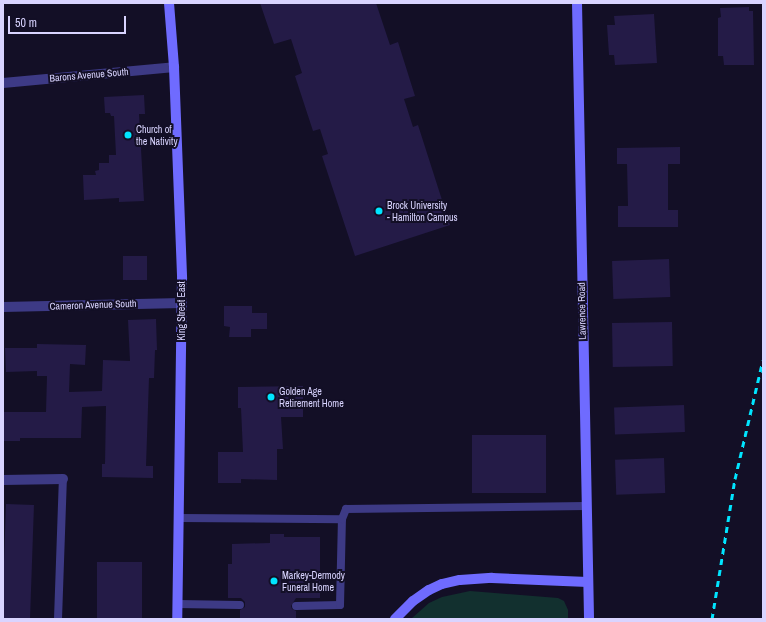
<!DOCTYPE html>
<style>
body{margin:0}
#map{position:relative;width:766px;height:622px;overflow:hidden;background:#130f26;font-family:"Archivo Narrow",sans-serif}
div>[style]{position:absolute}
.green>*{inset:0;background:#12302f}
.building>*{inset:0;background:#241b47;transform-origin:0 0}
.lane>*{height:8px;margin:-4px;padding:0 4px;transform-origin:4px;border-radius:4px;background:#3d3a85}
.street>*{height:10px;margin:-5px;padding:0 5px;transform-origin:5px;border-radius:5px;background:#3d3a85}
.secondary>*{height:10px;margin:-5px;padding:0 5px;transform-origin:5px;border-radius:5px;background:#6f6bff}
.rail>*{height:3px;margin-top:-1.5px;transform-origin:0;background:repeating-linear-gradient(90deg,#00e5ff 0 6px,transparent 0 11px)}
.dots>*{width:11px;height:11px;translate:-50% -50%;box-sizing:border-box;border:2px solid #130f26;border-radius:50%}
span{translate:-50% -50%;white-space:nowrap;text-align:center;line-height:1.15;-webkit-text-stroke:4px #130f26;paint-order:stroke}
.street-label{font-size:10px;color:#d9d4ff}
.poi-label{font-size:10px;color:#d9d4ff}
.left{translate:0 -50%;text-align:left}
.frame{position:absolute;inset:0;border:4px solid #d9d4ff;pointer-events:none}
.scale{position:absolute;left:8px;top:16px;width:118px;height:18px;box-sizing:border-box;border:2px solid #d9d4ff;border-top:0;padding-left:5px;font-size:12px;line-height:14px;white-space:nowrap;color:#d9d4ff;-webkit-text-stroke:3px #130f26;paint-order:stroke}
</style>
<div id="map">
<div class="green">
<div style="clip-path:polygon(470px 591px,558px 598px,564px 601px,568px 610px,568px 619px,411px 619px,429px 603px,442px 597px)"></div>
</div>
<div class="building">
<div style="clip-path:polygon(260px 3px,376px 3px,390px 45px,398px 42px,415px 96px,404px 99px,413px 127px,418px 125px,450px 225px,355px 256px,322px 156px,328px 154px,320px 129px,313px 131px,295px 76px,302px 73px,291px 39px,274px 44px)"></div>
<div style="clip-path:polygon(749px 7px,749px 11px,753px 11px,754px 65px,724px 65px,723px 56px,718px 56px,718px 18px,721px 17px,720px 8px)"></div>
<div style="clip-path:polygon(654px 14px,657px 63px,615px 65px,614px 55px,609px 55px,607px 25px,615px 25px,614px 16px)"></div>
<div style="clip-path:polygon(144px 95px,145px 114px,139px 114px,144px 201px,119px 202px,119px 198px,84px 200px,83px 175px,96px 175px,95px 171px,99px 170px,99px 163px,109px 163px,109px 155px,116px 155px,114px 116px,111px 116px,110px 113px,105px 113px,104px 97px)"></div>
<div style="clip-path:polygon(680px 147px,680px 164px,668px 164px,668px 210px,678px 210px,678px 227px,618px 227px,618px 206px,628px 206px,627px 164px,617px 164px,617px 148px)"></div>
<div style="left:123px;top:256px;width:24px;height:24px"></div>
<div style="left:669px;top:259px;width:38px;height:57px;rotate:88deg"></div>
<div style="clip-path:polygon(224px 306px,252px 306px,252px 313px,267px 313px,267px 329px,251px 329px,251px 337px,229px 337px,230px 327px,224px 326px)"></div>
<div style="clip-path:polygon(156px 319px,157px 350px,155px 350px,154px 378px,149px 378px,146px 466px,153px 466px,153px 478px,102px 477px,102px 464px,105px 464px,106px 406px,82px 407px,81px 438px,20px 438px,20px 441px,3px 441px,3px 412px,46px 412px,47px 376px,37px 376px,37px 371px,6px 372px,5px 348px,37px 348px,37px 344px,86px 345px,85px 365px,70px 364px,69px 392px,102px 391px,103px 360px,130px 361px,128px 320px)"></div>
<div style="left:672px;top:322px;width:44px;height:60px;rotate:89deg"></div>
<div style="clip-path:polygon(303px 386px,303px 417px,281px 417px,283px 449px,277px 449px,277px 480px,241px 479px,241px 483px,218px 483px,218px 452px,243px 452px,241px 408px,238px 408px,238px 387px)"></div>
<div style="left:684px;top:405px;width:27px;height:70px;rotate:88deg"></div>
<div style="left:546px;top:435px;width:58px;height:74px;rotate:90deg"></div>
<div style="left:664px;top:458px;width:35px;height:49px;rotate:88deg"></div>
<div style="left:6px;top:504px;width:28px;height:115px;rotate:2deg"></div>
<div style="clip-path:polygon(270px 534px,284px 534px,284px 537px,320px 537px,320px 598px,296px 598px,291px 606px,292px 609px,296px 611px,296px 619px,240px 619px,240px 610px,245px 607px,245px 602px,241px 598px,228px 598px,228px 564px,232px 564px,232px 544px,270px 543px)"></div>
<div style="left:97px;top:562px;width:45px;height:57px"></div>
</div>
<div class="lane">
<div style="left:179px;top:518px;width:163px;rotate:0.4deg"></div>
<div style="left:177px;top:604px;width:63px;rotate:0.9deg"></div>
<div style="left:296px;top:606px;width:44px;rotate:-1.3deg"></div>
<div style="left:340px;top:605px;width:86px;rotate:-88.7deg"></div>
<div style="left:342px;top:519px;width:11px;rotate:-68deg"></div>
<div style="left:346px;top:509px;width:240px;rotate:-0.7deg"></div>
<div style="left:58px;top:619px;width:140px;rotate:-88deg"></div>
</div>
<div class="street">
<div style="left:3px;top:83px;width:172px;rotate:-5.3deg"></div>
<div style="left:3px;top:307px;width:179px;rotate:-1.3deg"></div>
<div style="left:3px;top:480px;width:60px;rotate:-1deg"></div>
</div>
<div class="secondary">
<div style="left:169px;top:3px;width:64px;rotate:85.5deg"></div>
<div style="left:174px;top:67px;width:212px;rotate:87.8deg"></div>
<div style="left:182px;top:279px;width:340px;rotate:90.8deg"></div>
<div style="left:577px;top:3px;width:616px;rotate:88.88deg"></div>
<div style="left:395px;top:619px;width:25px;rotate:-45deg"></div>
<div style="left:413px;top:601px;width:19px;rotate:-35deg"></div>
<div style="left:429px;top:590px;width:14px;rotate:-25deg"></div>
<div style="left:442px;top:584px;width:18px;rotate:-13deg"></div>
<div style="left:460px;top:580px;width:32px;rotate:-4deg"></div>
<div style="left:492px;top:578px;width:96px;rotate:2.4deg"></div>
</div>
<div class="rail">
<div style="left:712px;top:619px;width:142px;rotate:-80.7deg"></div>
<div style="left:735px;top:479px;width:122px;rotate:-76.8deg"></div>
</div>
<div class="dots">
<div style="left:128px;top:135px;background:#00e5ff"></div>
<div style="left:379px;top:211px;background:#00e5ff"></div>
<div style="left:271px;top:397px;background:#00e5ff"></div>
<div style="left:274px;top:581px;background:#00e5ff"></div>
</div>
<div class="street-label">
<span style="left:89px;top:75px;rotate:-5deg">Barons Avenue South</span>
<span style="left:93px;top:305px;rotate:-2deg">Cameron Avenue South</span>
<span style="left:182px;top:311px;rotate:-90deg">King Street East</span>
<span style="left:582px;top:311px;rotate:-91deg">Lawrence Road</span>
</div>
<div class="poi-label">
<span class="left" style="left:136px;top:135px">Church of<br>the Nativity</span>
<span class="left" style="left:387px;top:211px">Brock University<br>- Hamilton Campus</span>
<span class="left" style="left:279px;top:397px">Golden Age<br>Retirement Home</span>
<span class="left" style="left:282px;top:581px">Markey-Dermody<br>Funeral Home</span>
</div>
<div class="frame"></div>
<div class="scale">50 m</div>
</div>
